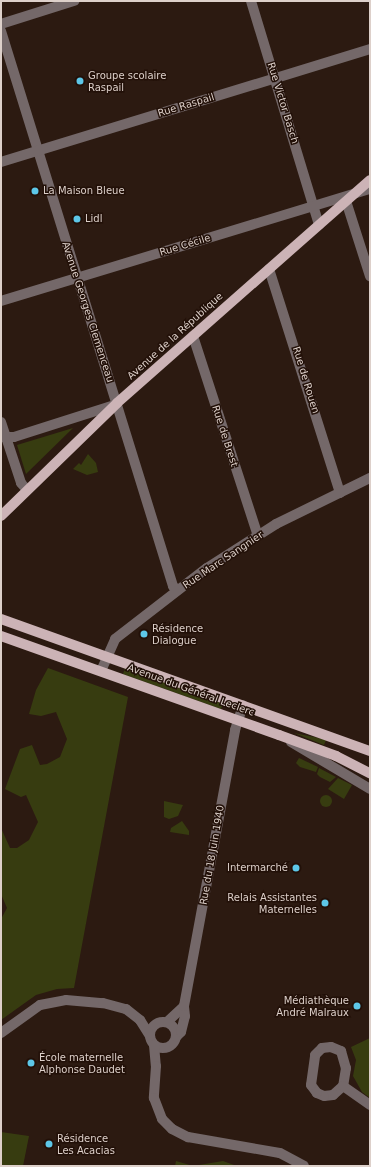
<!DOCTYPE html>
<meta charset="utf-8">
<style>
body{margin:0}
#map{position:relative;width:371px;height:1167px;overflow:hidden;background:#2c1a11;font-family:"DejaVu Sans",sans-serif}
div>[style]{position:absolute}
.green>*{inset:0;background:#373c10}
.round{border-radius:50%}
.minor>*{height:10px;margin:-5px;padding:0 5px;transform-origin:5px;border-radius:5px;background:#746869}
.minor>.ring{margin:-5px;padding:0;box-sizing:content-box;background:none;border:10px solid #746869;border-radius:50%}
.major>*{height:10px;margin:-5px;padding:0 5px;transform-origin:5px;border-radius:5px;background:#ccb3b6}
.dots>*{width:11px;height:11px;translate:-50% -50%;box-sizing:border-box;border:2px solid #221008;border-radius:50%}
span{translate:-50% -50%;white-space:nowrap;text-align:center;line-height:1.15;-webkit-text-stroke:3px #221008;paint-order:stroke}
.poi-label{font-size:10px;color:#ddd0ca}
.left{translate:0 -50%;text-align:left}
.right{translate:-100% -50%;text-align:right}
.street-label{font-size:10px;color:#ddd0ca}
.frame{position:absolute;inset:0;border:2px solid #ddd0ca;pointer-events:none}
</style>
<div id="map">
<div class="green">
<div style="clip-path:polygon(73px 428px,26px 474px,17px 445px)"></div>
<div style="clip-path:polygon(88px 454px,96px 463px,98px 472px,87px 475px,73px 469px,79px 463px,81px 465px)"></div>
<div style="clip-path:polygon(48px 668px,128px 697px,74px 988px,57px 989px,36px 995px,1px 1020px,1px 919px,7px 908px,1px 894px,1px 828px,10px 848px,17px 848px,29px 840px,38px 822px,26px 795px,21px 797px,5px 789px,20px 749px,32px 745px,40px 765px,47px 764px,60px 757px,67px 739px,56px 712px,41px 716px,29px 714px,36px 690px)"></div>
<div style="clip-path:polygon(125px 668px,223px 704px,221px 709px,123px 674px)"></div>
<div style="clip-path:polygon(294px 733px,314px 737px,326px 740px,324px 745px)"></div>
<div style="clip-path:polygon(299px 758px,318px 767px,316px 772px,300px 767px,296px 763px)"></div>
<div style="clip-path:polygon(319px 768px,336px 777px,330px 782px,320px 777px,317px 774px)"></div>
<div style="clip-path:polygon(338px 778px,352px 785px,344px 799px,328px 789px)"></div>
<div class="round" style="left:320px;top:795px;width:12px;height:12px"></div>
<div style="clip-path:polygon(164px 801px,183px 805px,178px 816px,169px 819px,164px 817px)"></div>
<div style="clip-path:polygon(182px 821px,189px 831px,189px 835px,170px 832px,171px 828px)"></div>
<div style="clip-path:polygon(370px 1038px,370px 1098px,362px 1092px,353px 1076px,356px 1060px,351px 1047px)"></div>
<div style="clip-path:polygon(1px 1132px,29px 1136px,23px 1166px,1px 1166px)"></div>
<div style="clip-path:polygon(176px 1161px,193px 1166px,223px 1161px,237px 1166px,175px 1166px)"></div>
</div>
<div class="minor">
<div style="left:251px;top:1px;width:234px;rotate:73.1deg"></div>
<div style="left:1px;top:24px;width:77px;rotate:-17.5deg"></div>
<div style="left:1px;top:31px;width:581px;rotate:72.78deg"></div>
<div style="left:173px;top:586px;width:6px;rotate:51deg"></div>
<div style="left:1px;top:162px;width:386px;rotate:-17deg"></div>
<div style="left:346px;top:201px;width:79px;rotate:72.3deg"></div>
<div style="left:269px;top:269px;width:235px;rotate:72.4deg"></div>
<div style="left:1px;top:301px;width:386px;rotate:-16.9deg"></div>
<div style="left:193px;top:336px;width:210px;rotate:72deg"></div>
<div style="left:1px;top:422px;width:64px;rotate:71.8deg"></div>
<div style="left:21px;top:483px;width:9px;rotate:49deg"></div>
<div style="left:1px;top:437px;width:13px"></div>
<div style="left:14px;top:437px;width:103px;rotate:-17.6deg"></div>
<div style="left:101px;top:671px;width:35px;rotate:-66deg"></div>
<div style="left:115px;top:639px;width:116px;rotate:-37.7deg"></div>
<div style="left:207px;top:568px;width:82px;rotate:-32.5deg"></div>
<div style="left:276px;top:524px;width:105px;rotate:-26.1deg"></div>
<div style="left:291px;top:742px;width:92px;rotate:30.7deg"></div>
<div style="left:167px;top:1022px;width:23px;rotate:-43deg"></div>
<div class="ring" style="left:150px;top:1022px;width:16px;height:16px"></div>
<div style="left:1px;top:1033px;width:48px;rotate:-35.7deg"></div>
<div style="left:40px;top:1005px;width:26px;rotate:-11deg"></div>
<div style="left:66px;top:1000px;width:37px;rotate:5deg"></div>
<div style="left:103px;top:1003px;width:24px;rotate:15deg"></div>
<div style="left:126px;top:1009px;width:18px;rotate:38deg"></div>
<div style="left:140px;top:1020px;width:19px;rotate:58deg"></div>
<div style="left:176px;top:1037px;width:7px;rotate:-45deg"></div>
<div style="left:181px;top:1032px;width:16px;rotate:-76deg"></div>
<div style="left:185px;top:1016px;width:10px;rotate:-96deg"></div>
<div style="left:184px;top:1006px;width:281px;rotate:-79.5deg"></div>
<div style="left:235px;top:730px;width:26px;rotate:-72deg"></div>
<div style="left:154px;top:1045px;width:21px;rotate:85deg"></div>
<div style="left:156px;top:1066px;width:32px;rotate:94deg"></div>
<div style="left:154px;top:1098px;width:22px;rotate:69deg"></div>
<div style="left:162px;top:1119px;width:14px;rotate:45deg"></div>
<div style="left:172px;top:1129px;width:18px;rotate:27deg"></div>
<div style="left:188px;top:1137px;width:93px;rotate:9.9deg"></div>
<div style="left:280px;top:1153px;width:27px;rotate:28deg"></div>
<div style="left:331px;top:1047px;width:11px;rotate:22deg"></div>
<div style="left:341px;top:1051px;width:18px;rotate:74deg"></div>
<div style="left:346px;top:1068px;width:18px;rotate:99deg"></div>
<div style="left:343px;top:1086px;width:13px;rotate:138deg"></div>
<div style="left:333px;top:1095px;width:9px;rotate:174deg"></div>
<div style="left:324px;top:1096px;width:8px;rotate:-157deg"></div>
<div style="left:317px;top:1093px;width:10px;rotate:-127deg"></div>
<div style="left:311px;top:1085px;width:30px;rotate:-82deg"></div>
<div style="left:315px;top:1055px;width:10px;rotate:-45deg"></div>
<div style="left:322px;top:1048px;width:9px;rotate:-6deg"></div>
<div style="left:343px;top:1086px;width:33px;rotate:35deg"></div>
</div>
<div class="major">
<div style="left:1px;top:516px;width:162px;rotate:-44.2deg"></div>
<div style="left:117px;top:403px;width:337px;rotate:-41.4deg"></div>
<div style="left:1px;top:619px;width:392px;rotate:19.7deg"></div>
<div style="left:1px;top:636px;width:295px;rotate:19.6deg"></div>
<div style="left:279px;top:735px;width:61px;rotate:20.2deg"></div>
<div style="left:336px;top:756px;width:38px;rotate:27deg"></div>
</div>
<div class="dots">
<div style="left:80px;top:81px;background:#5dc7e8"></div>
<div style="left:35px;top:191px;background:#5dc7e8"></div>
<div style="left:77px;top:219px;background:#5dc7e8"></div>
<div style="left:144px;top:634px;background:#5dc7e8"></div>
<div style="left:296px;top:868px;background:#5dc7e8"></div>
<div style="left:325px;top:903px;background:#5dc7e8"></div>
<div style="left:357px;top:1006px;background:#5dc7e8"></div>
<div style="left:31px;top:1063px;background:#5dc7e8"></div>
<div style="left:49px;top:1144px;background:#5dc7e8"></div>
</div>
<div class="poi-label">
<span class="left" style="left:88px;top:81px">Groupe scolaire<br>Raspail</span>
<span class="left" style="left:43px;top:191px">La Maison Bleue</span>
<span class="left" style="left:85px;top:219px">Lidl</span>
<span class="left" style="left:152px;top:634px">Résidence<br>Dialogue</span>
<span class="right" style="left:288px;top:868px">Intermarché</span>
<span class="right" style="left:317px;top:903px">Relais Assistantes<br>Maternelles</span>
<span class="right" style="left:349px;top:1006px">Médiathèque<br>André Malraux</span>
<span class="left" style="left:39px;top:1063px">École maternelle<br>Alphonse Daudet</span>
<span class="left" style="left:57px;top:1144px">Résidence<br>Les Acacias</span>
</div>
<div class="street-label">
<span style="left:283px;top:103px;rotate:73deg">Rue Victor Basch</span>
<span style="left:186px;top:105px;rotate:-17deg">Rue Raspail</span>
<span style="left:185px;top:245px;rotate:-17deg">Rue Cécile</span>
<span style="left:88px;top:312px;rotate:72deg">Avenue Georges Clemenceau</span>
<span style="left:175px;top:336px;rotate:-42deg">Avenue de la République</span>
<span style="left:306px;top:380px;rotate:73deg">Rue de Rouen</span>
<span style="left:225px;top:436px;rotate:72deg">Rue de Brest</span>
<span style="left:223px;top:560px;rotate:-34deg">Rue Marc Sangnier</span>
<span style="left:191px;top:690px;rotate:20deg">Avenue du Général Leclerc</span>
<span style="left:212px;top:855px;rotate:-80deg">Rue du 18 Juin 1940</span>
</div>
<div class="frame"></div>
</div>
